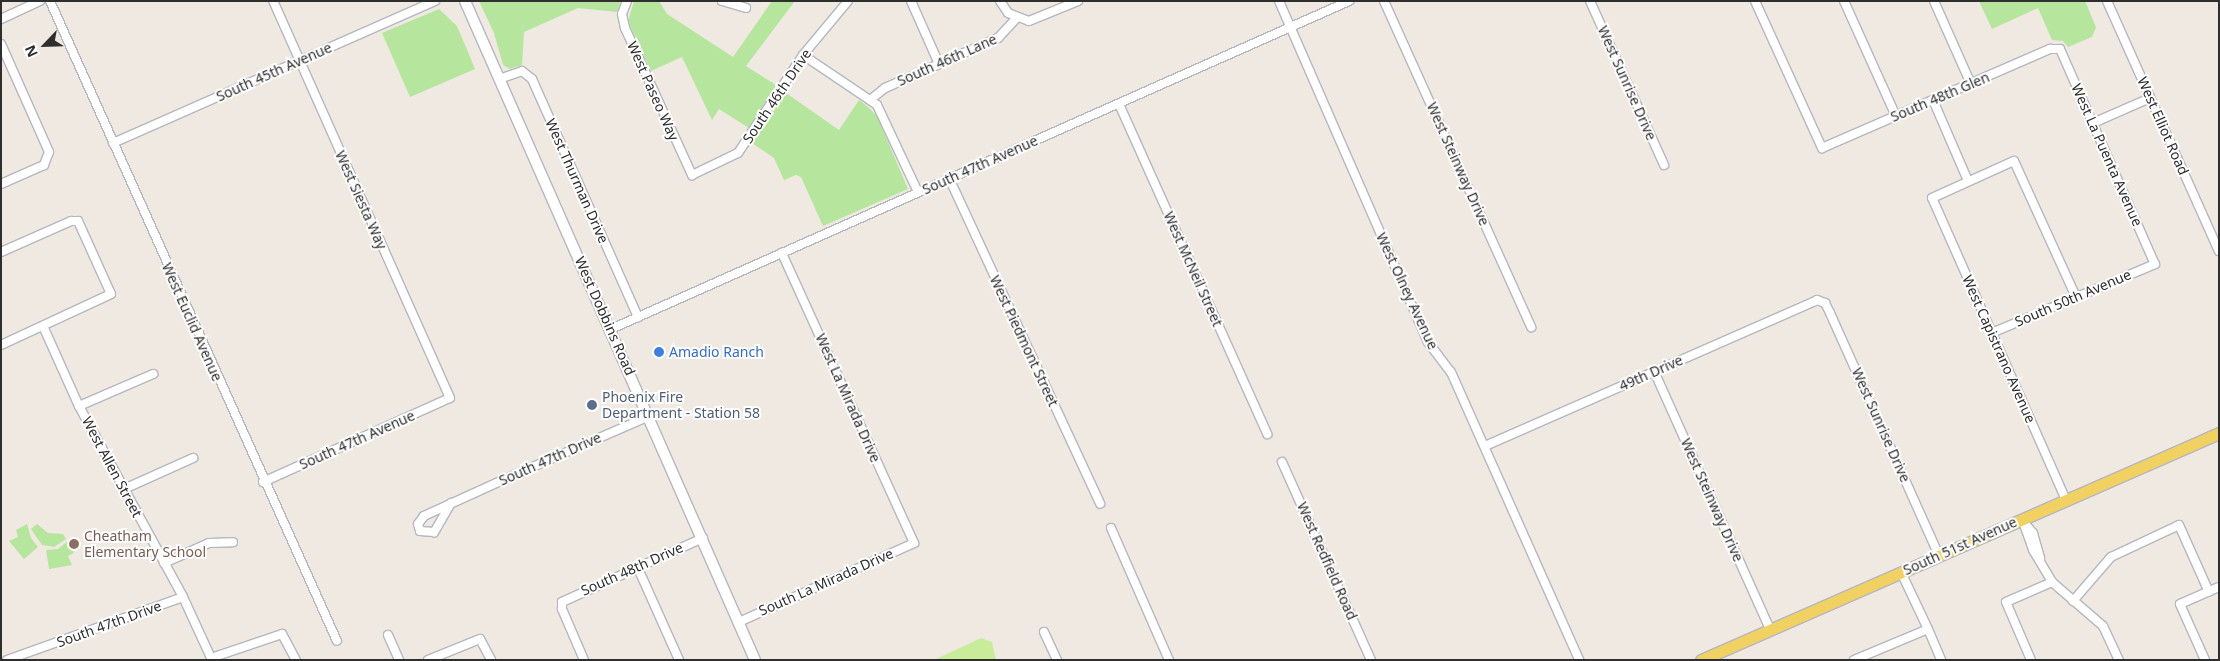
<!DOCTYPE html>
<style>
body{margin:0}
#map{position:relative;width:2220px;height:661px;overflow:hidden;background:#efe9e1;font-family:"Noto Sans",sans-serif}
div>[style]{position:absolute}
.green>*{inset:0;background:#b6e59e}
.pitch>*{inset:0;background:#c9ec9a}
.roads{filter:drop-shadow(1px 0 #b4b7c1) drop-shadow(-1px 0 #b4b7c1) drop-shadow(0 1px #b4b7c1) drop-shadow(0 -1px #b4b7c1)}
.street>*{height:8px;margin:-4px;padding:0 4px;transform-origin:4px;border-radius:4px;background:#fff}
.secondary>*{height:10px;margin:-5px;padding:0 5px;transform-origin:5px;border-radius:5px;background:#fff}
.primary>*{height:11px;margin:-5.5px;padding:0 5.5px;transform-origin:5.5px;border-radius:5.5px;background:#f2d163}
.dots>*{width:14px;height:14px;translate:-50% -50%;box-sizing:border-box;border:2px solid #fff;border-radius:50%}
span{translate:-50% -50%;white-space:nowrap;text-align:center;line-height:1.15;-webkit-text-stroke:4px #fff;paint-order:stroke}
.street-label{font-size:14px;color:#2e2e2e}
.shop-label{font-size:14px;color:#366cbe}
.left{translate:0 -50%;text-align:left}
.service-label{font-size:14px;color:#4e5e75}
.education-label{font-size:14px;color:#785e54}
.frame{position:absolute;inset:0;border:2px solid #2e2e2e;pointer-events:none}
.north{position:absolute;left:20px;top:20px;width:50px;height:50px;-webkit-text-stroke:4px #fff;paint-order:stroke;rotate:246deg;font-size:14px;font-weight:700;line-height:20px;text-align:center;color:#2e2e2e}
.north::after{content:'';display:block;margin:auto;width:18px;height:22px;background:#2e2e2e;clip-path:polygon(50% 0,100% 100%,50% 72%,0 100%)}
</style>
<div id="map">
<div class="green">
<div style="clip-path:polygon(479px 1px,621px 1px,617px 12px,578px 8px,524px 32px,522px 65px,510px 69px,503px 65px,494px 33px)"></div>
<div style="clip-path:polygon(634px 1px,659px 1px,667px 14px,733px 57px,772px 1px,795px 1px,746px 66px,776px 85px,749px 128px,719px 109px,712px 120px,682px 57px,651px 71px,628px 21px)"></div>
<div style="clip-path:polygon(1979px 1px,2085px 1px,2096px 27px,2092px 37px,2068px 47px,2063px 41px,2052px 40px,2038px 8px,1992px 29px)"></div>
<div style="clip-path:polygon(439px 9px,457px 26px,475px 69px,410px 97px,382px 33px)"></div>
<div style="clip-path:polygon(786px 93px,839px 130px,859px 100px,868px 107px,877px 116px,908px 189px,823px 226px,801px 177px,796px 175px,784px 180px,774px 158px,752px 143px)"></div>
<div style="clip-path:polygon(27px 524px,31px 538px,38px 547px,24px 559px,9px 541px,18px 537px,16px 530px)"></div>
<div style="clip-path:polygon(37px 524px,48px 533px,63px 534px,66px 539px,54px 547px,42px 545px,31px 529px)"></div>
<div style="clip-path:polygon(68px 541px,74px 553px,68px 556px,72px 565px,49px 569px,46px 550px,58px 549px)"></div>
</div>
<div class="pitch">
<div style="clip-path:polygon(981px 638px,992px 642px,996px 660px,934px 660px)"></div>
</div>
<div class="roads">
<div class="street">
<div style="left:50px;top:1px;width:701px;rotate:65.85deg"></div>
<div style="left:627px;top:1px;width:14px;rotate:111deg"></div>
<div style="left:622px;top:14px;width:14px;rotate:78deg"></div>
<div style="left:625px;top:28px;width:162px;rotate:65.5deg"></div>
<div style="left:692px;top:175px;width:51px;rotate:-25.6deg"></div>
<div style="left:738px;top:153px;width:118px;rotate:-56.4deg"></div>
<div style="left:803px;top:55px;width:70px;rotate:-50.2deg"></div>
<div style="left:722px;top:1px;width:25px;rotate:16deg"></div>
<div style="left:911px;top:1px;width:69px;rotate:66deg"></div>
<div style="left:1000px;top:1px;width:14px;rotate:56deg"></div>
<div style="left:1008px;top:13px;width:22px;rotate:21deg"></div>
<div style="left:1029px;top:21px;width:53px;rotate:-22.2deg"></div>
<div style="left:1279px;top:1px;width:372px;rotate:66.4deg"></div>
<div style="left:1428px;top:342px;width:38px;rotate:53deg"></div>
<div style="left:1451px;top:372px;width:315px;rotate:66deg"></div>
<div style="left:1384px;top:1px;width:358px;rotate:65.7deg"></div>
<div style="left:1590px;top:1px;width:180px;rotate:65.7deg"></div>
<div style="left:1755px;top:1px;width:162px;rotate:65.5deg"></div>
<div style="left:1822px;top:148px;width:249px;rotate:-23.5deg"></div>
<div style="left:2050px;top:49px;width:10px"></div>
<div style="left:2060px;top:49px;width:235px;rotate:66.2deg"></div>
<div style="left:2155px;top:264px;width:177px;rotate:157.1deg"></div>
<div style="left:1844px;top:1px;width:126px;rotate:65.7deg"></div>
<div style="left:1934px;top:1px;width:91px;rotate:66deg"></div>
<div style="left:2107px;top:1px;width:274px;rotate:65.9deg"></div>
<div style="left:1px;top:19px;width:43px;rotate:-24.8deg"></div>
<div style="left:1px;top:44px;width:118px;rotate:66deg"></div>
<div style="left:49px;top:152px;width:14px;rotate:111deg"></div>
<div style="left:44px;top:165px;width:47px;rotate:156.2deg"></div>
<div style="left:803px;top:55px;width:89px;rotate:34deg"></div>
<div style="left:877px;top:105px;width:96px;rotate:64.8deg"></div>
<div style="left:499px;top:79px;width:24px;rotate:-19deg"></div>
<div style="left:522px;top:71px;width:13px;rotate:39deg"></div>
<div style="left:532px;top:79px;width:261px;rotate:66deg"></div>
<div style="left:870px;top:100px;width:19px;rotate:-39deg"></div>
<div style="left:885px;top:88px;width:124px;rotate:-23.9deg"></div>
<div style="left:998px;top:38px;width:26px;rotate:-47deg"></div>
<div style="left:1933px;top:100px;width:88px;rotate:66.6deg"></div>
<div style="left:1119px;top:104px;width:362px;rotate:65.8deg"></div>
<div style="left:2093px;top:123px;width:62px;rotate:-23.7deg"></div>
<div style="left:113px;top:143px;width:352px;rotate:-23.8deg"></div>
<div style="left:949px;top:178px;width:359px;rotate:65.1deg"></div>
<div style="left:1px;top:252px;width:77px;rotate:-23.9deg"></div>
<div style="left:71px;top:221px;width:7px"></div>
<div style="left:78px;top:221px;width:80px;rotate:65.7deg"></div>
<div style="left:111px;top:294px;width:121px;rotate:155.1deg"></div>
<div style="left:43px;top:326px;width:88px;rotate:65.8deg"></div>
<div style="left:79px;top:406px;width:217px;rotate:61.4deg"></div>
<div style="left:183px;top:597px;width:69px;rotate:65.3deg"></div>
<div style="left:611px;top:329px;width:808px;rotate:-23.96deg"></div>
<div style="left:1654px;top:371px;width:283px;rotate:65.8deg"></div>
<div style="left:79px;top:406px;width:81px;rotate:-23.4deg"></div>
<div style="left:1485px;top:446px;width:363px;rotate:-23.7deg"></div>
<div style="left:1817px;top:300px;width:9px;rotate:21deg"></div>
<div style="left:1825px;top:303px;width:11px;rotate:63deg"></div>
<div style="left:1830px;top:313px;width:266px;rotate:65.8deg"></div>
<div style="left:1282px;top:462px;width:217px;rotate:65.8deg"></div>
<div style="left:263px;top:482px;width:205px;rotate:-24.2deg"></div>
<div style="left:450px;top:398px;width:435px;rotate:-114deg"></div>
<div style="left:124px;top:489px;width:76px;rotate:-24.2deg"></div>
<div style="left:2066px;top:500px;width:330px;rotate:-113.9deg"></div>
<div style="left:1932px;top:198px;width:90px;rotate:-24.3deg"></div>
<div style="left:2014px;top:161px;width:149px;rotate:65.5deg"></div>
<div style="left:451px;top:503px;width:34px;rotate:120deg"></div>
<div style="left:434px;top:532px;width:14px;rotate:-176deg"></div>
<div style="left:420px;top:531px;width:7px;rotate:-106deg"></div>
<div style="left:418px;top:524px;width:10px;rotate:-53deg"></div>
<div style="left:424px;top:516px;width:89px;rotate:-24.6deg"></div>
<div style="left:505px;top:479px;width:157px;rotate:-23.6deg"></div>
<div style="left:2022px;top:519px;width:33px;rotate:70deg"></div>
<div style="left:2033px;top:550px;width:37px;rotate:59deg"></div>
<div style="left:2052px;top:582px;width:67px;rotate:40.8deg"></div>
<div style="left:2103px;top:626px;width:38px;rotate:65deg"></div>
<div style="left:2022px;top:520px;width:17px;rotate:50deg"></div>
<div style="left:2033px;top:533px;width:26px;rotate:74deg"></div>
<div style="left:1111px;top:528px;width:144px;rotate:66.3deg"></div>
<div style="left:164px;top:563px;width:49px;rotate:-24deg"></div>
<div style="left:209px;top:543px;width:24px;rotate:-2deg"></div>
<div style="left:637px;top:566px;width:103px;rotate:65.9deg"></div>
<div style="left:1901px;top:572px;width:63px;rotate:64.7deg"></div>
<div style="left:2073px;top:601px;width:58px;rotate:-49.2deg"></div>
<div style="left:2111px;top:557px;width:75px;rotate:-25.2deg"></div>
<div style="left:2179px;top:525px;width:73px;rotate:65.9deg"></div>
<div style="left:739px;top:622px;width:192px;rotate:-24.3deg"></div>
<div style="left:914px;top:543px;width:319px;rotate:-114.5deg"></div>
<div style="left:1044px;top:632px;width:31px;rotate:65deg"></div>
<div style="left:388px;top:635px;width:27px;rotate:66deg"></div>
<div style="left:211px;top:658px;width:75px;rotate:-18.7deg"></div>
<div style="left:282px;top:634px;width:30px;rotate:62deg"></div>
<div style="left:7px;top:660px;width:187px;rotate:-19.7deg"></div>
<div style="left:428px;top:660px;width:56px;rotate:-22deg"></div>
<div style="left:480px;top:639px;width:24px;rotate:62deg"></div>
<div style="left:584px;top:660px;width:56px;rotate:-113.3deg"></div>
<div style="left:562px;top:609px;width:7px;rotate:-90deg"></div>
<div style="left:562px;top:602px;width:155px;rotate:-24.4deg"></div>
<div style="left:1854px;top:660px;width:80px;rotate:-22.7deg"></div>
<div style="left:1928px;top:629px;width:34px;rotate:67deg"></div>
<div style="left:2031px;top:660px;width:63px;rotate:-113.3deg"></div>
<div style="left:2006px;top:602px;width:50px;rotate:-23.5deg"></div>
<div style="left:2205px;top:660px;width:61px;rotate:-114.1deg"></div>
<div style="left:2180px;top:604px;width:43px;rotate:-23.6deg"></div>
</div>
<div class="secondary">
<div style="left:465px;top:1px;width:720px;rotate:66.25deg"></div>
</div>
<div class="primary">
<div style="left:1701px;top:660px;width:566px;rotate:-23.66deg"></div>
</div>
</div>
<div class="dots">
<div style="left:659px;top:352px;background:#3f7fe0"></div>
<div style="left:592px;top:405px;background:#5c6f8a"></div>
<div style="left:74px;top:544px;background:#8d6e63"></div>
</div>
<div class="street-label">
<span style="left:947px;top:60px;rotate:-24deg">South 46th Lane</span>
<span style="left:274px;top:72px;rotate:-24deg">South 45th Avenue</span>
<span style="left:1627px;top:83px;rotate:66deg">West Sunrise Drive</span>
<span style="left:653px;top:91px;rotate:66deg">West Paseo Way</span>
<span style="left:777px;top:96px;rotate:-56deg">South 46th Drive</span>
<span style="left:1940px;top:97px;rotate:-23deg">South 48th Glen</span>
<span style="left:2163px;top:126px;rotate:66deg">West Elliot Road</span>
<span style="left:2107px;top:155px;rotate:66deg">West La Puenta Avenue</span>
<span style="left:1458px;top:164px;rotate:66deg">West Steinway Drive</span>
<span style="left:980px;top:165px;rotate:-24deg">South 47th Avenue</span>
<span style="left:577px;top:181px;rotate:66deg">West Thurman Drive</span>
<span style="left:361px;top:200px;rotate:66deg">West Siesta Way</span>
<span style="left:1193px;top:269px;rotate:66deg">West McNeil Street</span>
<span style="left:1407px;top:291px;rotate:65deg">West Olney Avenue</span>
<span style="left:2073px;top:298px;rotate:-23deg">South 50th Avenue</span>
<span style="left:605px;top:316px;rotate:66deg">West Dobbins Road</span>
<span style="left:192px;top:322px;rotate:66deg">West Euclid Avenue</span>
<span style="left:1024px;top:341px;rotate:65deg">West Piedmont Street</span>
<span style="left:1999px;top:349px;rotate:66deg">West Capistrano Avenue</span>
<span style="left:1651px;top:373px;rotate:-24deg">49th Drive</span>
<span style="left:848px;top:398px;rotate:66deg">West La Mirada Drive</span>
<span style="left:1881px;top:425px;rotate:66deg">West Sunrise Drive</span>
<span style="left:357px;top:440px;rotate:-24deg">South 47th Avenue</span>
<span style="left:550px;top:459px;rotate:-24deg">South 47th Drive</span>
<span style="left:112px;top:467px;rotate:62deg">West Allen Street</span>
<span style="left:1712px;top:500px;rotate:66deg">West Steinway Drive</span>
<span style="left:1960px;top:546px;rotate:-24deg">South 51st Avenue</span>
<span style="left:1327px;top:561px;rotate:66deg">West Redfield Road</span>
<span style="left:632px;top:569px;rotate:-24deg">South 48th Drive</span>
<span style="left:826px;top:582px;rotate:-24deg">South La Mirada Drive</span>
<span style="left:109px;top:624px;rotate:-20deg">South 47th Drive</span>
</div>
<div class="shop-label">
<span class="left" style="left:669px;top:352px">Amadio Ranch</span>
</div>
<div class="service-label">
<span class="left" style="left:602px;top:405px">Phoenix Fire<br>Department - Station 58</span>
</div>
<div class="education-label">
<span class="left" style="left:84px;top:544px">Cheatham<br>Elementary School</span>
</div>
<div class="frame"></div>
<div class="north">N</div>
</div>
